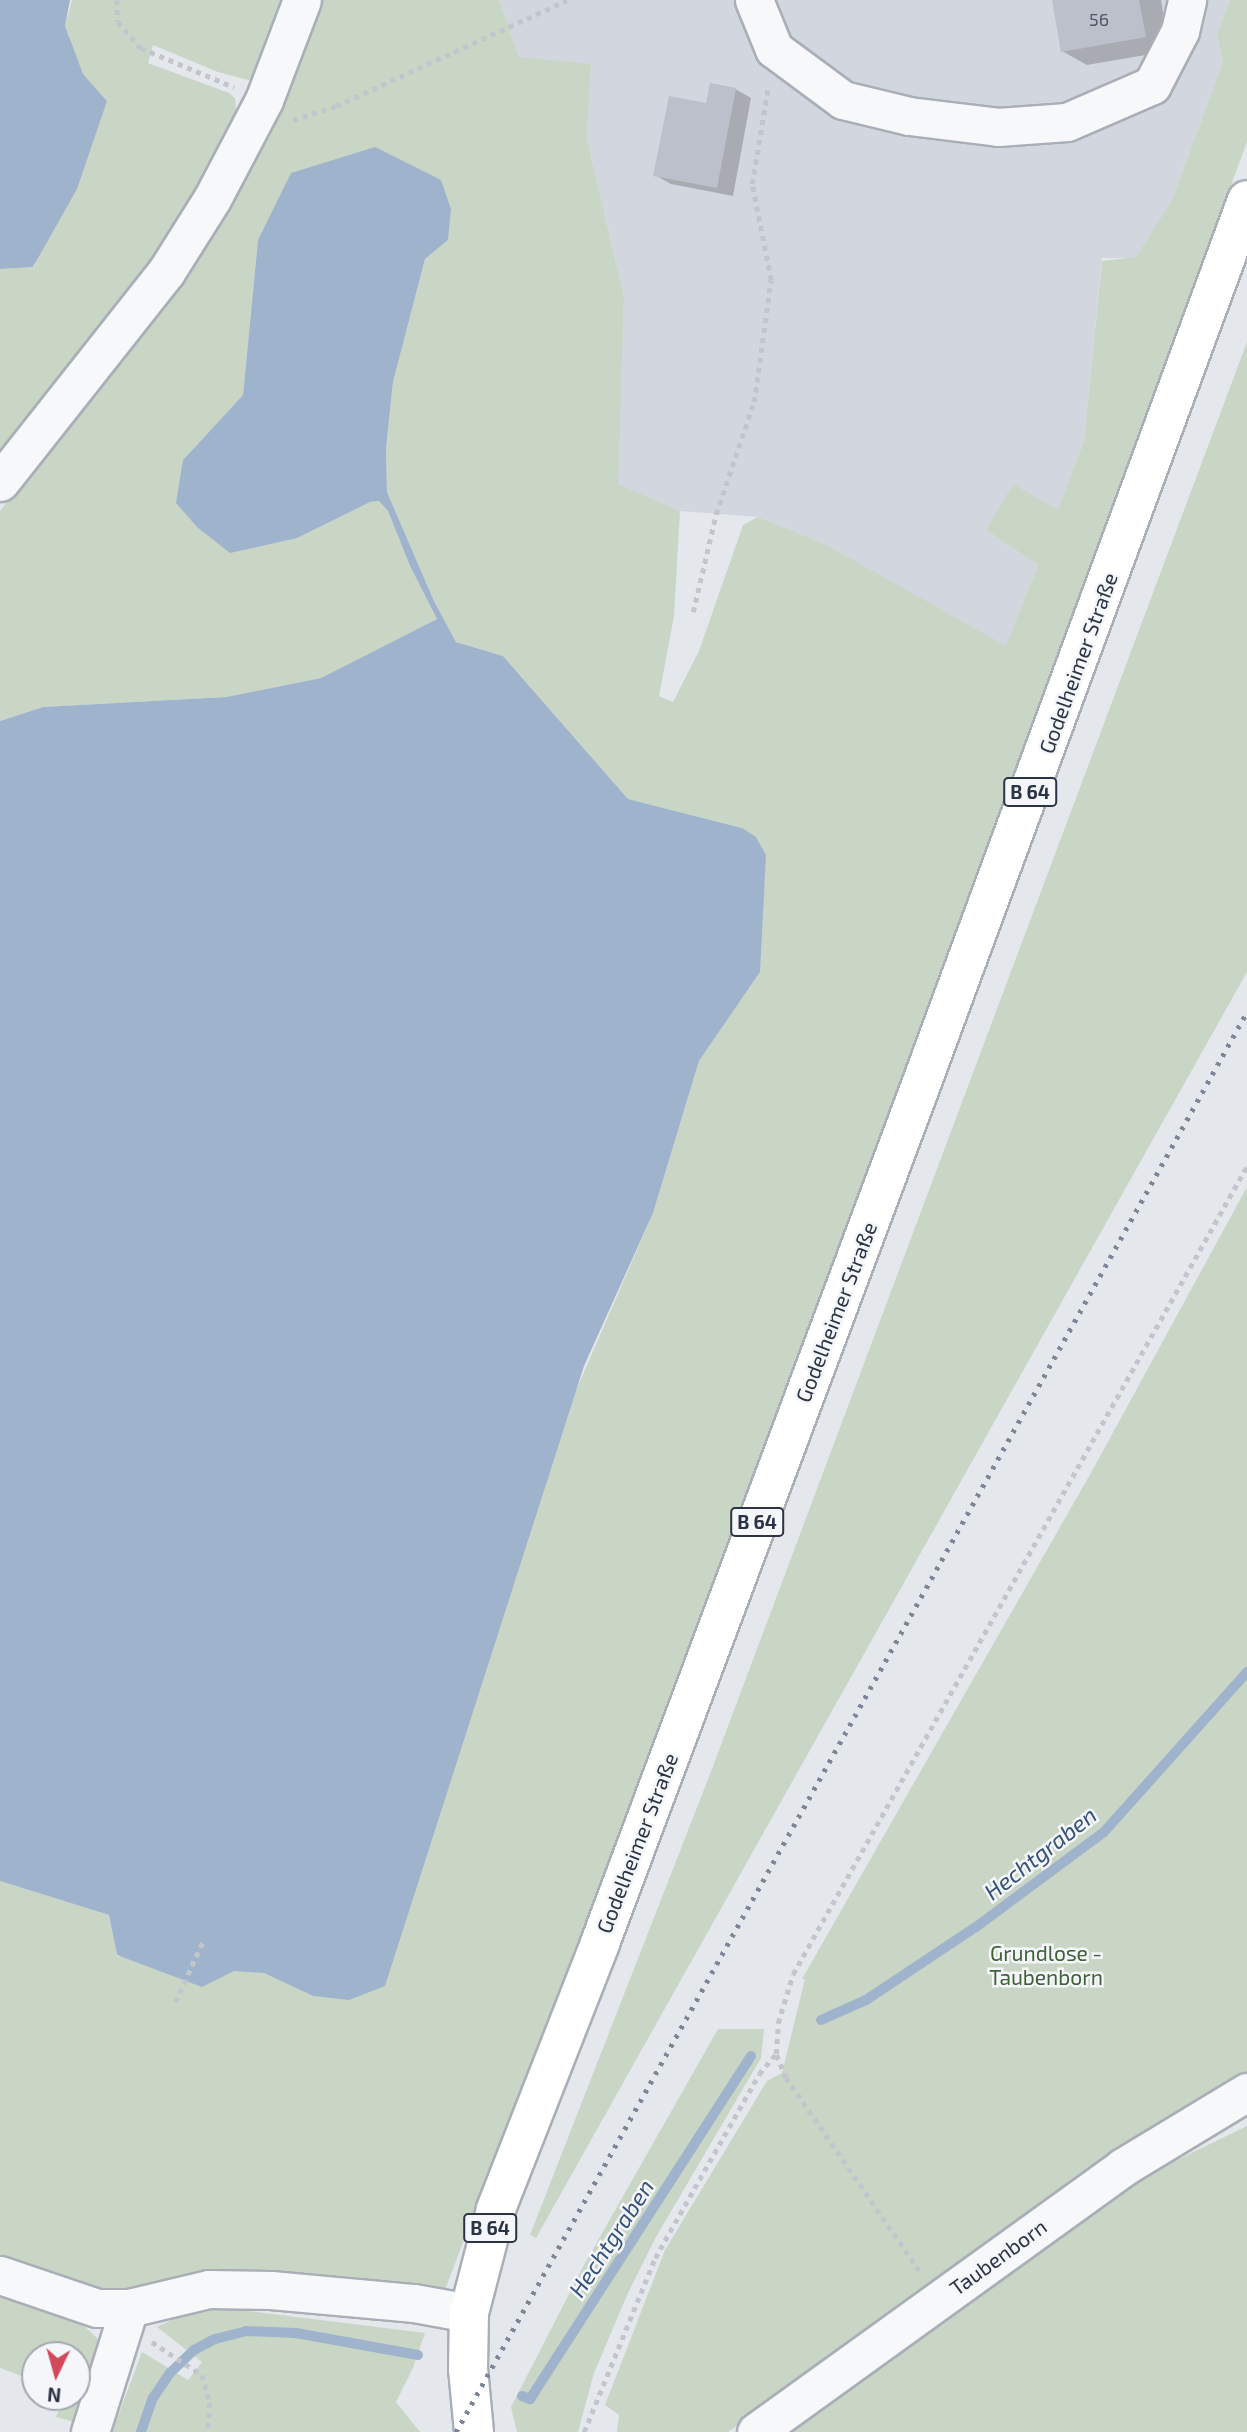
<!DOCTYPE html>
<meta charset="utf-8">
<style>
body{margin:0}
#map{position:relative;width:1247px;height:2432px;overflow:hidden;background:#e4e7ec;font-family:"Exo 2",sans-serif}
div>[style]{position:absolute}
.built>*{inset:0;background:#d2d6de}
.green>*{inset:0;background:#c9d6c5}
.water>*{inset:0;background:#9fb4cc}
.shadow>*{inset:0;background:#0003}
.stream>*{height:10px;margin:-5px;padding:0 5px;transform-origin:5px;border-radius:5px;background:#9fb4cc}
.building>*{inset:0;background:#bbc0ca}
.path>*{height:4.5px;margin-top:-2.25px;transform-origin:0;background:repeating-linear-gradient(90deg,#c2c5cb 0 5px,transparent 0 10px)}
.roads{filter:drop-shadow(2px 0 #a9aeb7) drop-shadow(-2px 0 #a9aeb7) drop-shadow(0 2px #a9aeb7) drop-shadow(0 -2px #a9aeb7)}
.minor>*{height:37px;margin:-18.5px;padding:0 18.5px;transform-origin:18.5px;border-radius:18.5px;background:#f7f8fa}
.major>*{height:38px;margin:-19px;padding:0 19px;transform-origin:19px;border-radius:19px;background:#fff}
.rail>*{height:5px;margin-top:-2.5px;transform-origin:0;background:repeating-linear-gradient(90deg,#7d8696 0 3.5px,transparent 0 10.5px)}
span{translate:-50% -50%;white-space:nowrap;text-align:center;line-height:1.15;-webkit-text-stroke:5px #f4f6f9;paint-order:stroke}
.number-label{font-size:18px;color:#4f5766}
.number-label span{-webkit-text-stroke-width:0}
.shield-label span{padding:2px 5px;background:#f4f6f9;border:2px solid;border-radius:5px;-webkit-text-stroke-width:0}
.shield-label{font-size:19px;color:#2b3445;font-weight:700}
.street-label{font-size:21px;color:#2b3445}
.park-label{font-size:21px;color:#3f6138}
.water-label{font-size:23px;color:#34527a;font-style:italic}
.north{position:absolute;left:21px;top:2341px;width:70px;height:70px;box-sizing:border-box;background:#f4f6f9;border:2px solid #a4a8b1;border-radius:50%;rotate:185deg;font-size:19px;font-weight:700;line-height:28px;text-align:center;color:#2b3445}
.north::after{content:'';display:block;margin:auto;width:24px;height:32px;background:#d1495b;clip-path:polygon(50% 0,100% 100%,50% 72%,0 100%)}
</style>
<div id="map">
<div class="built">
<div style="clip-path:polygon(499px 0,1230px 0,1217px 34px,1223px 62px,1172px 200px,1136px 258px,1102px 258px,1084px 441px,1058px 511px,986px 530px,1038px 565px,1006px 647px,827px 545px,758px 517px,680px 511px,617px 484px,624px 297px,587px 139px,591px 65px,519px 57px)"></div>
</div>
<div class="green">
<div style="clip-path:polygon(72px 0,288px 0,252px 81px,218px 72px,153px 45px,148px 63px,229px 93px,235px 98px,237px 121px,160px 255px,0 459px,0 269px,34px 267px,107px 101px,83px 74px,65px 26px)"></div>
<div style="clip-path:polygon(315px 0,499px 0,519px 57px,591px 64px,587px 139px,624px 297px,618px 484px,680px 511px,674px 616px,659px 696px,673px 702px,699px 651px,743px 525px,758px 517px,827px 545px,1006px 646px,1038px 565px,986px 530px,1013px 484px,1058px 510px,1084px 441px,1102px 261px,1136px 257px,1172px 200px,1223px 62px,1217px 34px,1230px 0,1247px 0,1247px 142px,753px 1481px,445px 2290px,437px 2295px,111px 2299px,0 2262px,0 1881px,109px 1915px,117px 1956px,264px 1973px,313px 1996px,653px 1213px,699px 1061px,760px 972px,742px 828px,628px 799px,503px 656px,456px 642px,434px 601px,387px 492px,386px 449px,393px 382px,425px 259px,448px 240px,258px 240px,243px 395px,183px 460px,370px 502px,379px 501px,388px 511px,410px 566px,437px 619px,321px 678px,226px 697px,43px 707px,0 721px,0 511px,31px 472px)"></div>
<div style="clip-path:polygon(1247px 342px,1247px 972px,536px 2238px,530px 2235px,712px 1769px)"></div>
<div style="clip-path:polygon(1247px 1187px,1247px 2079px,1091px 2172px,728px 2432px,617px 2432px,619px 2415px,605px 2405px,665px 2250px,767px 2081px,782px 2073px,805px 1979px,802px 1979px,1092px 1471px)"></div>
<div style="clip-path:polygon(718px 2029px,764px 2029px,761px 2058px,656px 2237px,628px 2293px,594px 2373px,578px 2432px,517px 2432px,511px 2407px,584px 2265px)"></div>
<div style="clip-path:polygon(1247px 2126px,1247px 2432px,775px 2432px,1144px 2176px)"></div>
<div style="clip-path:polygon(0 2294px,84px 2326px,100px 2341px,75px 2422px,56px 2417px,64px 2397px,77px 2397px,77px 2355px,35px 2355px,35px 2381px,0 2368px)"></div>
<div style="clip-path:polygon(224px 2308px,425px 2333px,413px 2368px,396px 2402px,420px 2432px,112px 2432px,142px 2352px,188px 2380px,202px 2362px,157px 2327px,176px 2318px)"></div>
</div>
<div class="water">
<div style="clip-path:polygon(0 0,70px 0,65px 26px,76px 55px,83px 74px,107px 101px,77px 189px,33px 267px,0 269px)"></div>
<div style="clip-path:polygon(375px 147px,441px 180px,451px 209px,448px 240px,425px 259px,393px 382px,386px 449px,387px 492px,434px 601px,456px 642px,503px 656px,628px 799px,742px 828px,756px 837px,766px 855px,760px 972px,699px 1061px,653px 1213px,584px 1366px,385px 1986px,349px 2000px,313px 1996px,264px 1973px,234px 1971px,202px 1987px,117px 1955px,109px 1915px,0 1881px,0 721px,43px 707px,226px 697px,321px 678px,437px 619px,410px 566px,388px 511px,379px 501px,370px 502px,297px 538px,230px 553px,197px 527px,176px 503px,183px 460px,243px 395px,258px 240px,291px 173px)"></div>
</div>
<div class="shadow">
<div style="clip-path:polygon(1054px 0,1161px 0,1169px 51px,1087px 65px,1062px 51px)"></div>
<div style="clip-path:polygon(735px 89px,751px 98px,733px 196px,671px 184px,655px 175px,708px 105px)"></div>
</div>
<div class="stream">
<div style="left:821px;top:2020px;width:49px;rotate:-24deg"></div>
<div style="left:866px;top:2000px;width:132px;rotate:-33.6deg"></div>
<div style="left:976px;top:1927px;width:159px;rotate:-36.6deg"></div>
<div style="left:1104px;top:1832px;width:215px;rotate:-48.2deg"></div>
<div style="left:522px;top:2396px;width:9px;rotate:21deg"></div>
<div style="left:530px;top:2399px;width:408px;rotate:-57.2deg"></div>
<div style="left:141px;top:2432px;width:36px;rotate:-71deg"></div>
<div style="left:153px;top:2398px;width:30px;rotate:-56deg"></div>
<div style="left:170px;top:2373px;width:33px;rotate:-44deg"></div>
<div style="left:194px;top:2350px;width:24px;rotate:-28deg"></div>
<div style="left:215px;top:2339px;width:32px;rotate:-14deg"></div>
<div style="left:246px;top:2331px;width:50px;rotate:2.3deg"></div>
<div style="left:296px;top:2333px;width:124px;rotate:10.2deg"></div>
</div>
<div class="building">
<div style="clip-path:polygon(1052px 0,1139px 0,1146px 37px,1061px 52px)"></div>
<div style="clip-path:polygon(710px 83px,736px 88px,717px 188px,653px 176px,669px 96px,706px 103px)"></div>
</div>
<div class="path">
<div style="left:117px;top:0;width:22px;rotate:87deg"></div>
<div style="left:118px;top:22px;width:35px;rotate:49deg"></div>
<div style="left:141px;top:48px;width:101px;rotate:22.8deg"></div>
<div style="left:293px;top:120px;width:45px;rotate:-18deg"></div>
<div style="left:336px;top:106px;width:254px;rotate:-24.6deg"></div>
<div style="left:693px;top:612px;width:101px;rotate:-76.8deg"></div>
<div style="left:716px;top:514px;width:118px;rotate:-71.3deg"></div>
<div style="left:754px;top:402px;width:123px;rotate:-82.1deg"></div>
<div style="left:771px;top:280px;width:98px;rotate:-101.2deg"></div>
<div style="left:752px;top:184px;width:98px;rotate:-80.6deg"></div>
<div style="left:175px;top:2002px;width:69px;rotate:-65.3deg"></div>
<div style="left:919px;top:2271px;width:234px;rotate:-124.6deg"></div>
<div style="left:786px;top:2078px;width:26px;rotate:-113deg"></div>
<div style="left:776px;top:2054px;width:31px;rotate:-86deg"></div>
<div style="left:778px;top:2023px;width:51px;rotate:-73deg"></div>
<div style="left:793px;top:1974px;width:927px;rotate:-60.67deg"></div>
<div style="left:152px;top:2342px;width:60px;rotate:33.4deg"></div>
<div style="left:202px;top:2375px;width:29px;rotate:74deg"></div>
<div style="left:210px;top:2403px;width:29px;rotate:94deg"></div>
<div style="left:584px;top:2432px;width:188px;rotate:-67.8deg"></div>
<div style="left:655px;top:2258px;width:211px;rotate:-60.5deg"></div>
<div style="left:759px;top:2074px;width:26px;rotate:-50deg"></div>
</div>
<div class="roads">
<div class="minor">
<div style="left:754px;top:0;width:53px;rotate:67.8deg"></div>
<div style="left:774px;top:49px;width:86px;rotate:36.5deg"></div>
<div style="left:843px;top:100px;width:68px;rotate:13.6deg"></div>
<div style="left:909px;top:116px;width:90px;rotate:7deg"></div>
<div style="left:998px;top:127px;width:69px;rotate:-4.1deg"></div>
<div style="left:1067px;top:122px;width:93px;rotate:-23.5deg"></div>
<div style="left:1152px;top:85px;width:61px;rotate:-62.6deg"></div>
<div style="left:1180px;top:31px;width:32px;rotate:-77deg"></div>
<div style="left:0;top:482px;width:268px;rotate:-51.7deg"></div>
<div style="left:166px;top:272px;width:86px;rotate:-57.8deg"></div>
<div style="left:212px;top:199px;width:112px;rotate:-62.3deg"></div>
<div style="left:264px;top:100px;width:107px;rotate:-69.2deg"></div>
<div style="left:0;top:2275px;width:102px;rotate:18.8deg"></div>
<div style="left:97px;top:2308px;width:32px"></div>
<div style="left:129px;top:2308px;width:82px;rotate:-13.4deg"></div>
<div style="left:209px;top:2289px;width:62px;rotate:0.9deg"></div>
<div style="left:271px;top:2290px;width:144px;rotate:5.2deg"></div>
<div style="left:414px;top:2303px;width:56px;rotate:10.3deg"></div>
<div style="left:90px;top:2432px;width:130px;rotate:-72.5deg"></div>
<div style="left:756px;top:2432px;width:453px;rotate:-35.8deg"></div>
<div style="left:1123px;top:2167px;width:145px;rotate:-31.2deg"></div>
</div>
<div class="major">
<div style="left:474px;top:2432px;width:63px;rotate:-95.4deg"></div>
<div style="left:468px;top:2369px;width:56px;rotate:-89deg"></div>
<div style="left:469px;top:2313px;width:107px;rotate:-75.4deg"></div>
<div style="left:496px;top:2209px;width:286px;rotate:-68.6deg"></div>
<div style="left:600px;top:1943px;width:899px;rotate:-69.49deg"></div>
<div style="left:915px;top:1101px;width:960px;rotate:-69.77deg"></div>
</div>
</div>
<div class="rail">
<div style="left:456px;top:2432px;width:1625px;rotate:-60.88deg"></div>
</div>
<div class="number-label">
<span style="left:1099px;top:19px">56</span>
</div>
<div class="shield-label">
<span style="left:1030px;top:792px">B 64</span>
<span style="left:757px;top:1522px">B 64</span>
<span style="left:490px;top:2228px">B 64</span>
</div>
<div class="street-label">
<span style="left:1078px;top:663px;rotate:-70deg">Godelheimer Straße</span>
<span style="left:836px;top:1312px;rotate:-69deg">Godelheimer Straße</span>
<span style="left:637px;top:1843px;rotate:-69deg">Godelheimer Straße</span>
<span style="left:998px;top:2257px;rotate:-36deg">Taubenborn</span>
</div>
<div class="park-label">
<span style="left:1046px;top:1965px">Grundlose -<br>Taubenborn</span>
</div>
<div class="water-label">
<span style="left:1040px;top:1853px;rotate:-38deg">Hechtgraben</span>
<span style="left:611px;top:2238px;rotate:-57deg">Hechtgraben</span>
</div>
<div class="north">N</div>
</div>
